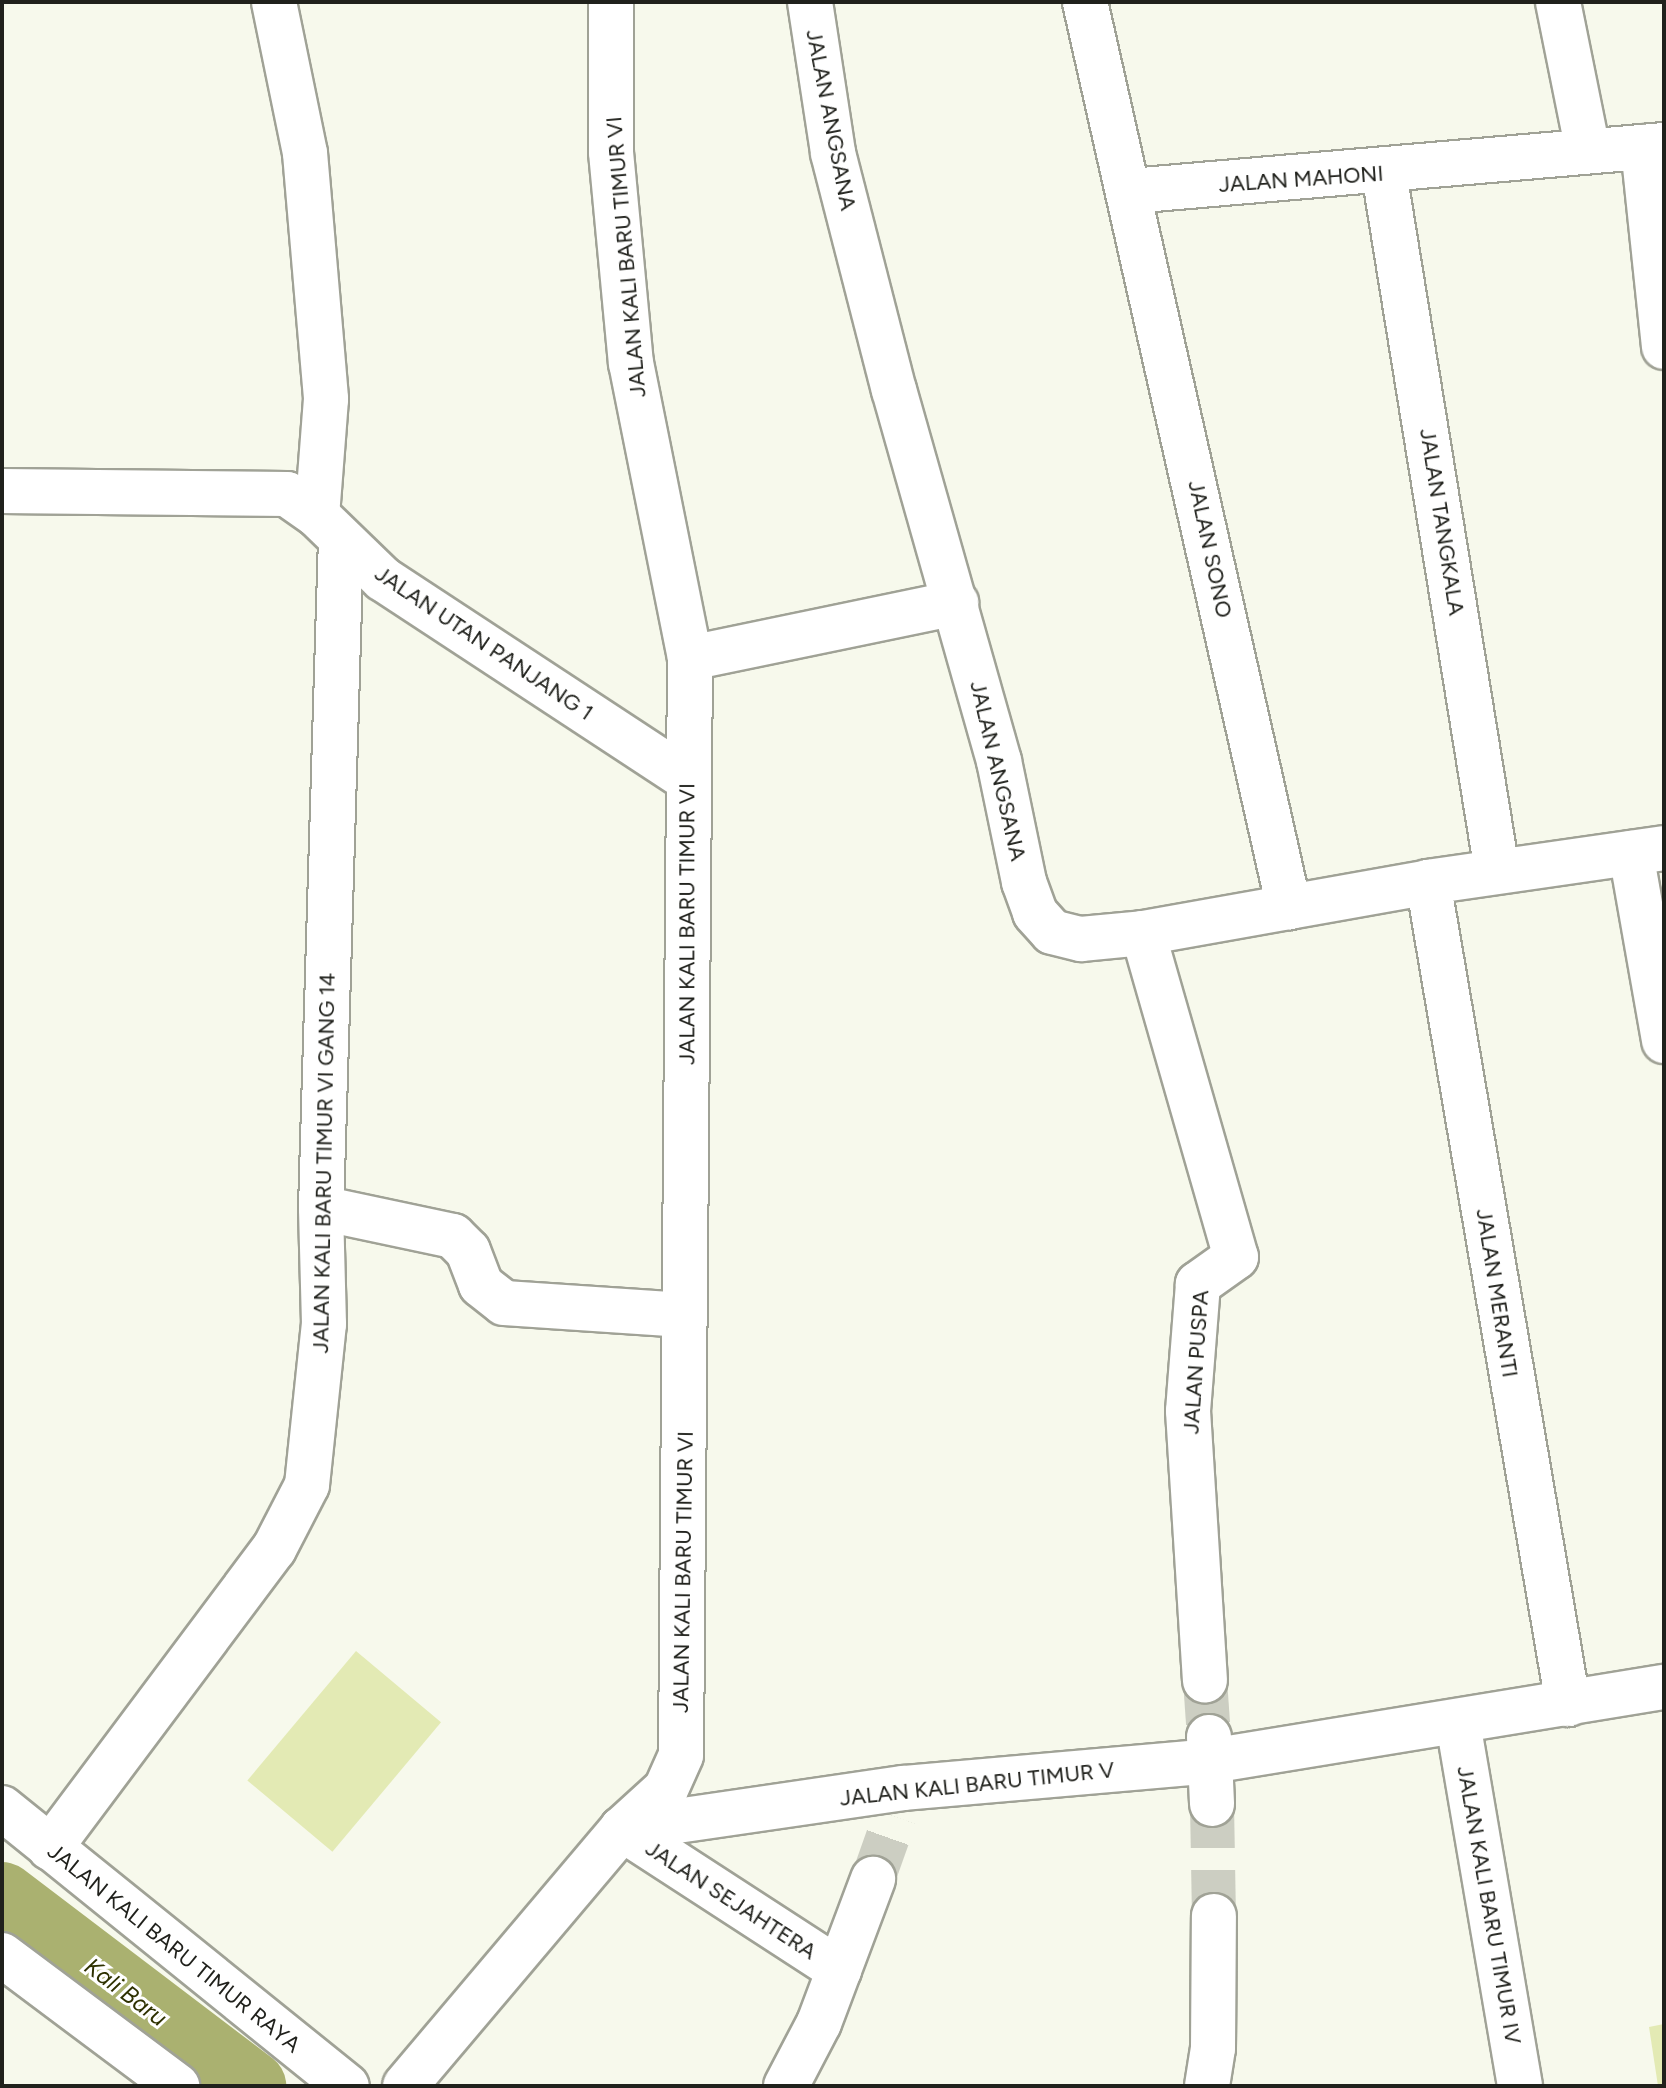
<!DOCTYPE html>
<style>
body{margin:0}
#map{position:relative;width:1666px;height:2088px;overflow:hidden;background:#f7f9ec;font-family:Figtree,sans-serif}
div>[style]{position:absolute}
.green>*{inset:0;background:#e3eab4;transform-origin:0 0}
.river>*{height:70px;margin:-35px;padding:0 35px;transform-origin:35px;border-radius:35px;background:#aab170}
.minor-tunnel>*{height:44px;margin-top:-22px;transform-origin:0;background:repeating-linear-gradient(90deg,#cccec2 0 44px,transparent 0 66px)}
.roads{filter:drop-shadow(2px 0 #a0a296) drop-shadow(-2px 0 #a0a296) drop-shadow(0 2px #a0a296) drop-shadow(0 -2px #a0a296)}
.minor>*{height:44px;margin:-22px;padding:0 22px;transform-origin:22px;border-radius:22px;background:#fff}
span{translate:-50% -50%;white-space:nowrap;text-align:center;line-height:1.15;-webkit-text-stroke:6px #fff;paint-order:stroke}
.street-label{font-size:22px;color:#20211c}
.water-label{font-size:24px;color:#2e3100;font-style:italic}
.frame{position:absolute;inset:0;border:4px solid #20211c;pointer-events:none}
</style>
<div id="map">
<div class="green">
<div style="left:356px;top:1651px;width:111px;height:169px;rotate:40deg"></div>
<div style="clip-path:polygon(1664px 2024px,1664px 2086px,1658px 2086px,1649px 2027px)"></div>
</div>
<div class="river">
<div style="left:2px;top:1897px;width:313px;rotate:37.2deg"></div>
</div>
<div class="minor-tunnel">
<div style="left:1205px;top:1680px;width:57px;rotate:86deg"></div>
<div style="left:1212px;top:1804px;width:112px;rotate:89deg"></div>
<div style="left:873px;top:1879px;width:66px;rotate:-70.5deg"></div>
</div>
<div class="roads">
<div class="minor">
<div style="left:274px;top:2px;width:154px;rotate:78.4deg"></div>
<div style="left:305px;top:153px;width:247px;rotate:85.1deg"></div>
<div style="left:326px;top:399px;width:116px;rotate:94.4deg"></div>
<div style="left:810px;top:2px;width:153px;rotate:81.3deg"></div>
<div style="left:833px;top:153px;width:245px;rotate:75.6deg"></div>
<div style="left:894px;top:390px;width:386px;rotate:74.2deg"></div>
<div style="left:999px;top:761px;width:124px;rotate:78.3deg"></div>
<div style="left:1024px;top:882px;width:33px;rotate:70deg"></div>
<div style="left:1035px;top:913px;width:25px;rotate:48deg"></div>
<div style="left:1052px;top:932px;width:30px;rotate:14deg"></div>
<div style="left:1081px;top:939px;width:62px;rotate:-5.5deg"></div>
<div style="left:1143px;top:933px;width:290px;rotate:-10.1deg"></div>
<div style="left:1428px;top:882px;width:238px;rotate:-8.2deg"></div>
<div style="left:1085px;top:2px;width:928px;rotate:77.3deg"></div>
<div style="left:1558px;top:2px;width:152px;rotate:78.6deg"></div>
<div style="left:1643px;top:147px;width:201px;rotate:84deg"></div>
<div style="left:1384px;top:173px;width:707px;rotate:80.8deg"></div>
<div style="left:1131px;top:191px;width:535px;rotate:-4.93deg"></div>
<div style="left:2px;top:491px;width:285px;rotate:0.6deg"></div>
<div style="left:287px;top:494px;width:37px;rotate:35deg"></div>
<div style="left:317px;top:515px;width:92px;rotate:44.1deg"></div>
<div style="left:383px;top:579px;width:365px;rotate:33.3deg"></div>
<div style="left:690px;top:658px;width:272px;rotate:-11.7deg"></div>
<div style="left:1631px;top:853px;width:191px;rotate:80deg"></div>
<div style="left:1428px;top:882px;width:834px;rotate:80.33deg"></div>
<div style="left:1143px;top:933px;width:337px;rotate:74deg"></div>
<div style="left:1236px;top:1257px;width:47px;rotate:144.6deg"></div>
<div style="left:1198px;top:1284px;width:127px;rotate:94.5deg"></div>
<div style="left:1188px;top:1411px;width:270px;rotate:86.4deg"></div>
<div style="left:321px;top:1208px;width:135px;rotate:12deg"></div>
<div style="left:453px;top:1236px;width:21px;rotate:45deg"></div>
<div style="left:468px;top:1251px;width:36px;rotate:69deg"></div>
<div style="left:481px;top:1285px;width:29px;rotate:38deg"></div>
<div style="left:504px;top:1303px;width:181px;rotate:3.8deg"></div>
<div style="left:1458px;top:1723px;width:368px;rotate:80.3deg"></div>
<div style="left:1209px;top:1737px;width:67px;rotate:87.4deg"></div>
<div style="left:2px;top:1808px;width:443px;rotate:38.9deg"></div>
<div style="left:622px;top:1829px;width:285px;rotate:-8.3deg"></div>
<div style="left:904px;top:1788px;width:308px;rotate:-5deg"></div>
<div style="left:1211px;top:1761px;width:459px;rotate:-9.3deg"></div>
<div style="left:622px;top:1829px;width:259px;rotate:33deg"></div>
<div style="left:50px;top:1848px;width:374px;rotate:-53.2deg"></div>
<div style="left:274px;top:1549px;width:72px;rotate:-62.7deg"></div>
<div style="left:307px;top:1485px;width:162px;rotate:-84deg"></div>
<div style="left:324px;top:1324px;width:116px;rotate:-91.5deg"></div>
<div style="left:321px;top:1208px;width:668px;rotate:-88.29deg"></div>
<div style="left:2px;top:1955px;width:219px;rotate:36.8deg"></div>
<div style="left:405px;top:2086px;width:336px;rotate:-49.8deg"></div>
<div style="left:622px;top:1829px;width:59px;rotate:-42.3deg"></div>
<div style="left:666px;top:1789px;width:37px;rotate:-66deg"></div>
<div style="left:681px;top:1755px;width:1097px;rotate:-89.53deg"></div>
<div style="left:690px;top:658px;width:300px;rotate:-101.3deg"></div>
<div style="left:631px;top:364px;width:213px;rotate:-95.4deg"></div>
<div style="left:611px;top:152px;width:150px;rotate:-90deg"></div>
<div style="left:786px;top:2086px;width:71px;rotate:-62.4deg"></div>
<div style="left:819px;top:2023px;width:154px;rotate:-69.4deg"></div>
<div style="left:1207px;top:2086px;width:38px;rotate:-81deg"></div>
<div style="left:1213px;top:2048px;width:132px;rotate:-89.6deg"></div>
</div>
</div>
<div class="street-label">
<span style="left:831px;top:120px;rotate:79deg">JALAN ANGSANA</span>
<span style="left:1301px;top:179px;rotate:-4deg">JALAN MAHONI</span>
<span style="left:626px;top:257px;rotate:-95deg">JALAN KALI BARU TIMUR VI</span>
<span style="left:1442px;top:522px;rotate:81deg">JALAN TANGKALA</span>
<span style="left:1210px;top:549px;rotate:78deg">JALAN SONO</span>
<span style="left:484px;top:643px;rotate:34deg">JALAN UTAN PANJANG 1</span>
<span style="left:998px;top:771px;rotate:77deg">JALAN ANGSANA</span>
<span style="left:687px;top:924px;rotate:-90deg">JALAN KALI BARU TIMUR VI</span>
<span style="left:324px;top:1163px;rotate:-89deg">JALAN KALI BARU TIMUR VI GANG 14</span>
<span style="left:1497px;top:1293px;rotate:81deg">JALAN MERANTI</span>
<span style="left:1196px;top:1362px;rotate:-86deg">JALAN PUSPA</span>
<span style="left:683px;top:1572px;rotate:-89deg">JALAN KALI BARU TIMUR VI</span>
<span style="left:977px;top:1784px;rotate:-6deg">JALAN KALI BARU TIMUR V</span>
<span style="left:731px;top:1900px;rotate:33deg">JALAN SEJAHTERA</span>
<span style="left:1489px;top:1905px;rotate:80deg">JALAN KALI BARU TIMUR IV</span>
<span style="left:174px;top:1948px;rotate:39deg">JALAN KALI BARU TIMUR RAYA</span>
</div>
<div class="water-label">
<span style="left:126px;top:1992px;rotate:37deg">Kali Baru</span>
</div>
<div class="frame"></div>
</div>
